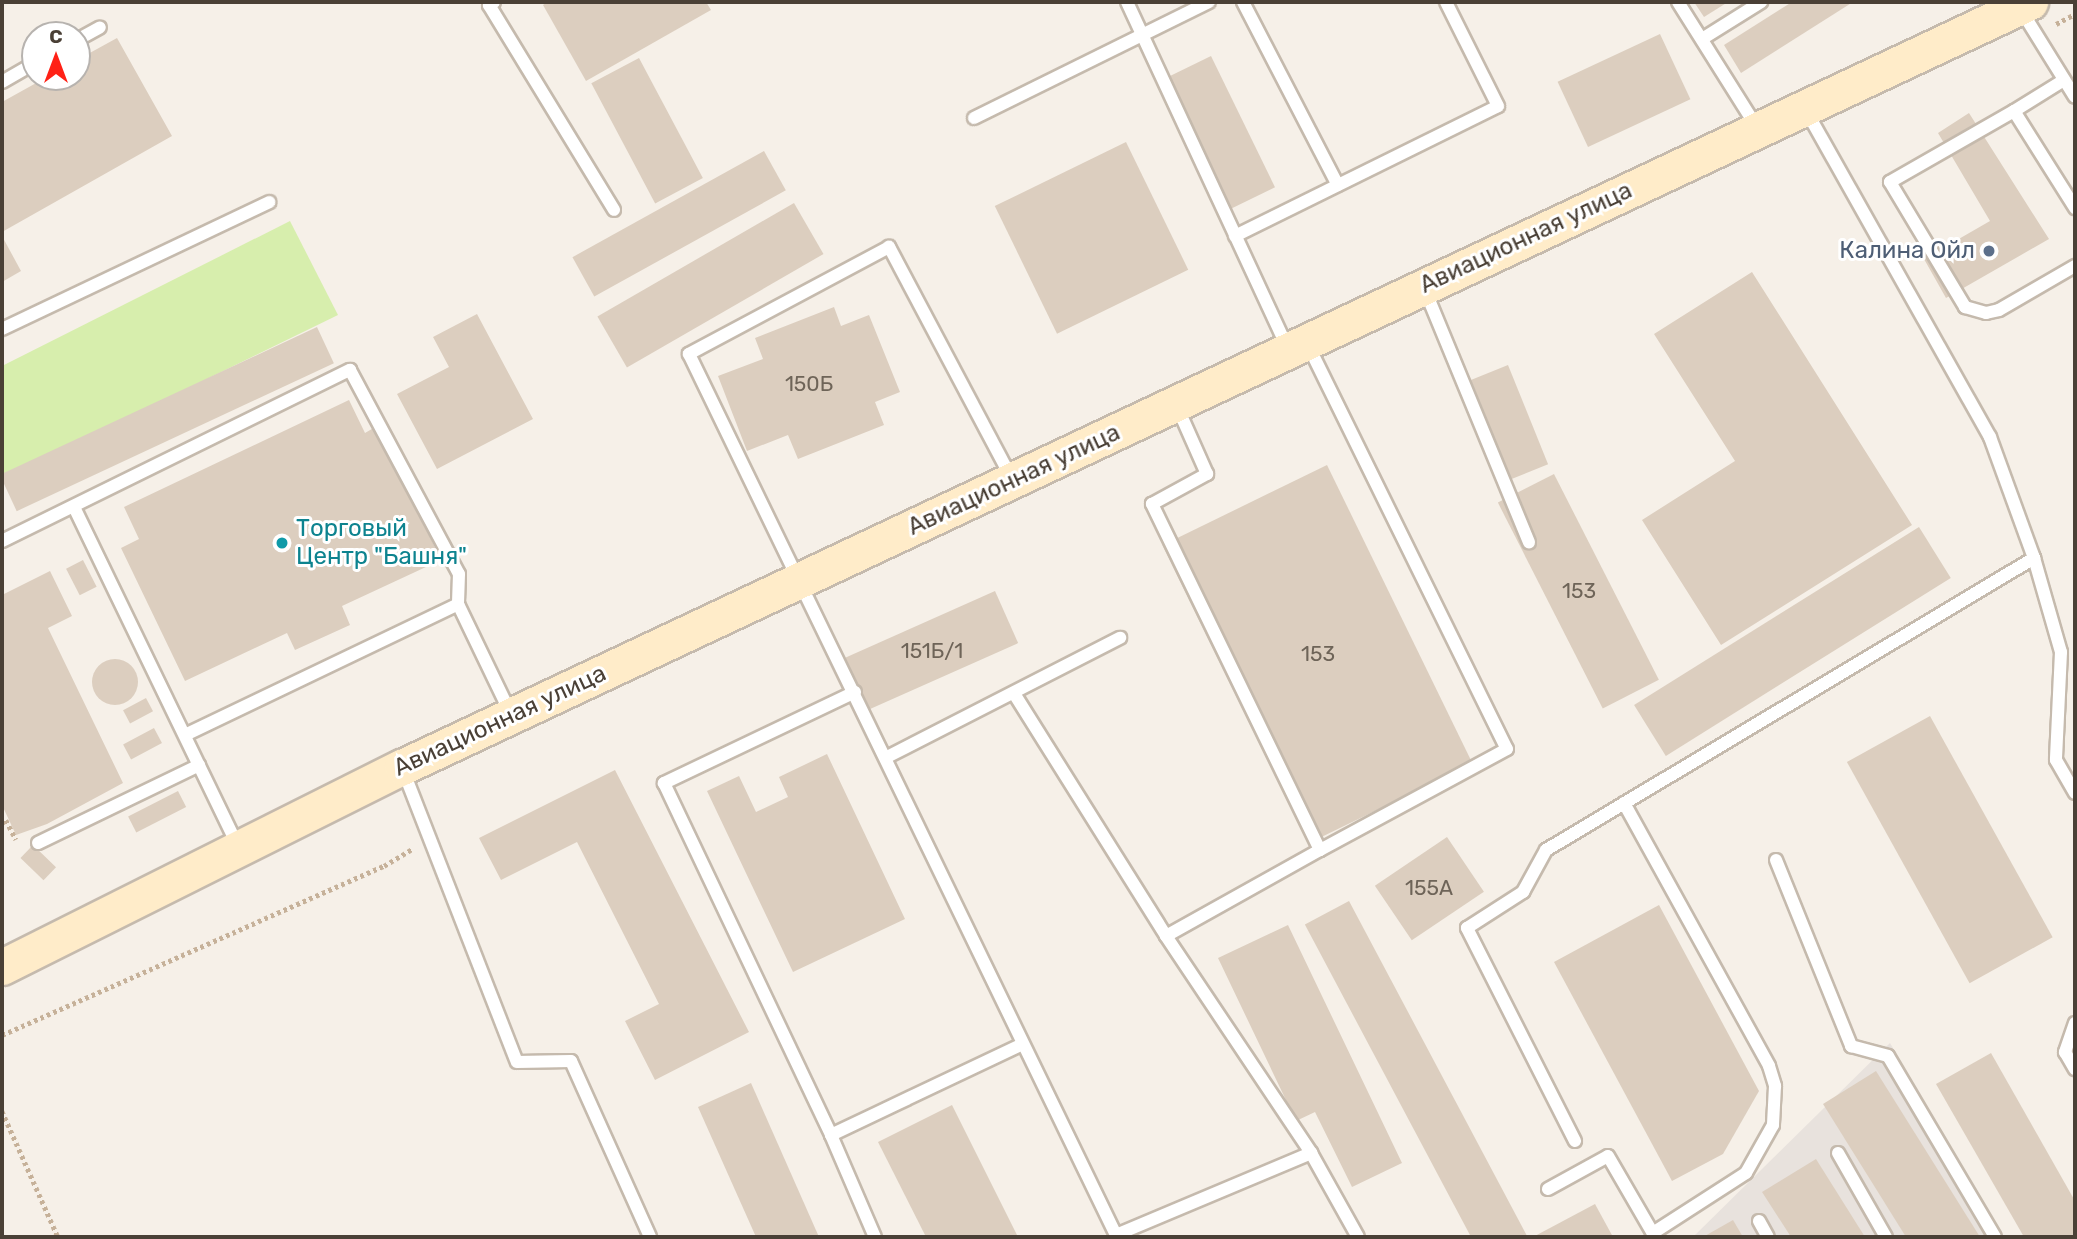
<!DOCTYPE html>
<meta charset="utf-8">
<style>
body{margin:0}
#map{position:relative;width:2077px;height:1239px;overflow:hidden;background:#f6f0e8;font-family:Rubik,sans-serif}
div>[style]{position:absolute}
.industrial>*{inset:0;background:#e8e2dd}
.green>*{inset:0;background:#d7eead}
.building>*{inset:0;background:#dccebf;transform-origin:0 0}
.round{border-radius:50%}
.path>*{height:4.5px;margin-top:-2.25px;transform-origin:0;background:repeating-linear-gradient(90deg,#c6b199 0 3.5px,transparent 0 7px)}
.roads{filter:drop-shadow(2px 0 #c5baad) drop-shadow(-2px 0 #c5baad) drop-shadow(0 2px #c5baad) drop-shadow(0 -2px #c5baad)}
.lane>*{height:12px;margin:-6px;padding:0 6px;transform-origin:6px;border-radius:6px;background:#fff}
.secondary>*{height:35px;margin:-17.5px;padding:0 17.5px;transform-origin:17.5px;border-radius:17.5px;background:#ffecc9}
.dots>*{width:19px;height:19px;translate:-50% -50%;box-sizing:border-box;border:4px solid #fff;border-radius:50%}
span{translate:-50% -50%;white-space:nowrap;text-align:center;line-height:1.15;-webkit-text-stroke:6px #fff;paint-order:stroke}
.number-label{font-size:21px;color:#6e6458}
.number-label span{-webkit-text-stroke-width:0}
.street-label{font-size:24px;color:#4a4036}
.service-label{font-size:24px;color:#4e5e75}
.right{translate:-100% -50%;text-align:right}
.culture-label{font-size:24px;color:#0d838f}
.left{translate:0 -50%;text-align:left}
.frame{position:absolute;inset:0;border:4px solid #4a4036;pointer-events:none}
.north{position:absolute;left:21px;top:21px;width:70px;height:70px;box-sizing:border-box;background:#fff;border:2px solid #b7b3af;border-radius:50%;rotate:0deg;font-size:19px;font-weight:700;line-height:28px;text-align:center;color:#4a4036}
.north::after{content:'';display:block;margin:auto;width:24px;height:32px;background:#ff2116;clip-path:polygon(50% 0,100% 100%,50% 72%,0 100%)}
</style>
<div id="map">
<div class="industrial">
<div style="clip-path:polygon(1890px 1043px,2003px 1237px,1693px 1237px)"></div>
</div>
<div class="green">
<div style="clip-path:polygon(290px 221px,338px 315px,2px 479px,2px 366px)"></div>
</div>
<div class="building">
<div style="clip-path:polygon(547px 2px,706px 2px,711px 10px,586px 81px,543px 5px)"></div>
<div style="clip-path:polygon(1694px 2px,1728px 2px,1704px 17px)"></div>
<div style="clip-path:polygon(1792px 2px,1853px 2px,1741px 73px,1724px 45px)"></div>
<div style="left:1660px;top:34px;width:72px;height:113px;rotate:65deg"></div>
<div style="clip-path:polygon(117px 38px,172px 136px,2px 232px,2px 102px,47px 77px,77px 77px,77px 60px)"></div>
<div style="left:1211px;top:56px;width:146px;height:53px;rotate:64deg"></div>
<div style="left:639px;top:58px;width:136px;height:54px;rotate:62deg"></div>
<div style="clip-path:polygon(1969px 113px,2049px 239px,1946px 298px,1924px 259px,1990px 221px,1938px 133px)"></div>
<div style="left:1126px;top:142px;width:142px;height:146px;rotate:64deg"></div>
<div style="left:764px;top:151px;width:45px;height:219px;rotate:61deg"></div>
<div style="left:794px;top:203px;width:59px;height:227px;rotate:60deg"></div>
<div style="clip-path:polygon(2px 236px,21px 271px,2px 282px)"></div>
<div style="clip-path:polygon(1752px 272px,1912px 525px,1721px 645px,1642px 520px,1735px 461px,1654px 334px)"></div>
<div style="clip-path:polygon(834px 307px,841px 326px,869px 315px,900px 392px,875px 402px,884px 425px,798px 459px,788px 435px,747px 451px,718px 376px,763px 359px,755px 338px)"></div>
<div style="clip-path:polygon(477px 314px,533px 419px,437px 469px,397px 394px,449px 367px,433px 337px)"></div>
<div style="left:317px;top:327px;width:40px;height:350px;rotate:65deg"></div>
<div style="left:1508px;top:365px;width:107px;height:40px;rotate:68deg"></div>
<div style="clip-path:polygon(349px 400px,365px 433px,377px 426px,441px 560px,342px 606px,350px 625px,295px 650px,287px 633px,185px 681px,121px 548px,139px 539px,124px 507px)"></div>
<div style="left:1327px;top:465px;width:332px;height:183px;rotate:64deg"></div>
<div style="left:1554px;top:474px;width:231px;height:63px;rotate:63deg"></div>
<div style="left:1919px;top:527px;width:60px;height:336px;rotate:58deg"></div>
<div style="left:83px;top:560px;width:30px;height:19px;rotate:63deg"></div>
<div style="clip-path:polygon(50px 571px,72px 616px,48px 628px,123px 783px,47px 824px,16px 835px,2px 805px,2px 595px)"></div>
<div style="left:995px;top:591px;width:57px;height:164px;rotate:66deg"></div>
<div class="round" style="left:92px;top:659px;width:46px;height:46px"></div>
<div style="left:146px;top:698px;width:15px;height:26px;rotate:62deg"></div>
<div style="left:1930px;top:716px;width:253px;height:95px;rotate:61deg"></div>
<div style="left:154px;top:728px;width:17px;height:35px;rotate:62deg"></div>
<div style="clip-path:polygon(827px 754px,905px 919px,793px 972px,707px 791px,739px 776px,756px 812px,788px 797px,779px 777px)"></div>
<div style="clip-path:polygon(615px 770px,749px 1032px,655px 1080px,625px 1021px,659px 1004px,577px 842px,501px 880px,479px 838px)"></div>
<div style="left:178px;top:791px;width:18px;height:56px;rotate:63deg"></div>
<div style="left:1447px;top:837px;width:66px;height:87px;rotate:56deg"></div>
<div style="left:33px;top:845px;width:32px;height:18px;rotate:44deg"></div>
<div style="left:1349px;top:901px;width:381px;height:50px;rotate:62deg"></div>
<div style="clip-path:polygon(1659px 905px,1759px 1091px,1723px 1154px,1672px 1181px,1554px 962px)"></div>
<div style="clip-path:polygon(1288px 925px,1402px 1163px,1352px 1187px,1315px 1112px,1296px 1121px,1218px 958px)"></div>
<div style="clip-path:polygon(1991px 1053px,2075px 1201px,2075px 1237px,2024px 1237px,1936px 1084px)"></div>
<div style="clip-path:polygon(1876px 1071px,1980px 1237px,1906px 1237px,1823px 1104px)"></div>
<div style="clip-path:polygon(751px 1083px,819px 1237px,756px 1237px,698px 1107px)"></div>
<div style="clip-path:polygon(952px 1105px,1018px 1237px,926px 1237px,878px 1142px)"></div>
<div style="clip-path:polygon(1816px 1159px,1865px 1237px,1791px 1237px,1762px 1192px)"></div>
<div style="clip-path:polygon(1595px 1204px,1613px 1237px,1533px 1237px)"></div>
<div style="clip-path:polygon(1733px 1220px,1743px 1237px,1703px 1237px)"></div>
</div>
<div class="path">
<div style="left:2056px;top:24px;width:21px;rotate:-28deg"></div>
<div style="left:2px;top:823px;width:5px;rotate:-37deg"></div>
<div style="left:6px;top:820px;width:22px;rotate:63deg"></div>
<div style="left:2px;top:1035px;width:418px;rotate:-23.9deg"></div>
<div style="left:384px;top:866px;width:33px;rotate:-31deg"></div>
<div style="left:2px;top:1111px;width:138px;rotate:66deg"></div>
</div>
<div class="roads">
<div class="lane">
<div style="left:494px;top:2px;width:6px;rotate:149deg"></div>
<div style="left:489px;top:5px;width:240px;rotate:58.6deg"></div>
<div style="left:1127px;top:2px;width:380px;rotate:65.1deg"></div>
<div style="left:1243px;top:2px;width:206px;rotate:62.6deg"></div>
<div style="left:1678px;top:2px;width:150px;rotate:57.8deg"></div>
<div style="left:2021px;top:10px;width:102px;rotate:58.2deg"></div>
<div style="left:1702px;top:39px;width:70px;rotate:-32.1deg"></div>
<div style="left:77px;top:40px;width:26px;rotate:-29deg"></div>
<div style="left:2064px;top:80px;width:59px;rotate:148.2deg"></div>
<div style="left:2014px;top:111px;width:115px;rotate:57.8deg"></div>
<div style="left:2px;top:82px;width:38px;rotate:-30deg"></div>
<div style="left:2014px;top:111px;width:143px;rotate:150.2deg"></div>
<div style="left:1890px;top:182px;width:146px;rotate:59deg"></div>
<div style="left:1965px;top:307px;width:22px;rotate:16deg"></div>
<div style="left:1986px;top:313px;width:13px;rotate:-13deg"></div>
<div style="left:1999px;top:310px;width:88px;rotate:-30.1deg"></div>
<div style="left:974px;top:118px;width:262px;rotate:-26.3deg"></div>
<div style="left:1235px;top:236px;width:293px;rotate:-26.3deg"></div>
<div style="left:1498px;top:106px;width:116px;rotate:-116.6deg"></div>
<div style="left:1425px;top:290px;width:273px;rotate:67.6deg"></div>
<div style="left:2px;top:329px;width:296px;rotate:-25.4deg"></div>
<div style="left:1308px;top:345px;width:450px;rotate:63.8deg"></div>
<div style="left:1507px;top:749px;width:213px;rotate:151.6deg"></div>
<div style="left:1012px;top:479px;width:263px;rotate:-117.9deg"></div>
<div style="left:889px;top:247px;width:227px;rotate:151.9deg"></div>
<div style="left:689px;top:354px;width:981px;rotate:64.14deg"></div>
<div style="left:74px;top:507px;width:377px;rotate:64.2deg"></div>
<div style="left:2px;top:541px;width:388px;rotate:-26.2deg"></div>
<div style="left:350px;top:370px;width:231px;rotate:61.9deg"></div>
<div style="left:459px;top:574px;width:30px;rotate:92deg"></div>
<div style="left:2034px;top:558px;width:98px;rotate:74deg"></div>
<div style="left:2061px;top:652px;width:108px;rotate:92.7deg"></div>
<div style="left:2056px;top:760px;width:38px;rotate:60deg"></div>
<div style="left:855px;top:692px;width:212px;rotate:154.5deg"></div>
<div style="left:664px;top:783px;width:390px;rotate:64.6deg"></div>
<div style="left:831px;top:1135px;width:212px;rotate:-25.4deg"></div>
<div style="left:1015px;top:695px;width:284px;rotate:57.9deg"></div>
<div style="left:1166px;top:936px;width:261px;rotate:56.2deg"></div>
<div style="left:1311px;top:1153px;width:96px;rotate:60.8deg"></div>
<div style="left:185px;top:735px;width:303px;rotate:-25.6deg"></div>
<div style="left:458px;top:604px;width:120px;rotate:64.3deg"></div>
<div style="left:887px;top:757px;width:262px;rotate:-27.1deg"></div>
<div style="left:403px;top:770px;width:313px;rotate:68.7deg"></div>
<div style="left:517px;top:1062px;width:54px;rotate:-1.1deg"></div>
<div style="left:571px;top:1061px;width:193px;rotate:65.8deg"></div>
<div style="left:1624px;top:803px;width:300px;rotate:61.1deg"></div>
<div style="left:1769px;top:1066px;width:21px;rotate:73deg"></div>
<div style="left:1775px;top:1086px;width:39px;rotate:93deg"></div>
<div style="left:1773px;top:1125px;width:55px;rotate:119.4deg"></div>
<div style="left:1746px;top:1173px;width:111px;rotate:147.2deg"></div>
<div style="left:38px;top:843px;width:179px;rotate:-25.8deg"></div>
<div style="left:1776px;top:860px;width:201px;rotate:68deg"></div>
<div style="left:1851px;top:1046px;width:38px;rotate:15deg"></div>
<div style="left:1888px;top:1056px;width:210px;rotate:59.4deg"></div>
<div style="left:1166px;top:936px;width:176px;rotate:-29.2deg"></div>
<div style="left:1320px;top:850px;width:385px;rotate:-115.9deg"></div>
<div style="left:1152px;top:504px;width:63px;rotate:-28.6deg"></div>
<div style="left:1207px;top:474px;width:77px;rotate:-113.9deg"></div>
<div style="left:2075px;top:1023px;width:31px;rotate:109deg"></div>
<div style="left:2065px;top:1052px;width:20px;rotate:60deg"></div>
<div style="left:831px;top:1135px;width:111px;rotate:66.7deg"></div>
<div style="left:1575px;top:1141px;width:239px;rotate:-116.9deg"></div>
<div style="left:1467px;top:928px;width:67px;rotate:-32.7deg"></div>
<div style="left:1523px;top:892px;width:48px;rotate:-61.3deg"></div>
<div style="left:1546px;top:850px;width:569px;rotate:-30.89deg"></div>
<div style="left:2034px;top:558px;width:129px;rotate:-110deg"></div>
<div style="left:1990px;top:437px;width:377px;rotate:-119.4deg"></div>
<div style="left:1838px;top:1153px;width:97px;rotate:60.3deg"></div>
<div style="left:1548px;top:1189px;width:68px;rotate:-28.8deg"></div>
<div style="left:1608px;top:1156px;width:94px;rotate:59.9deg"></div>
<div style="left:1759px;top:1221px;width:18px;rotate:61deg"></div>
<div style="left:1116px;top:1235px;width:212px;rotate:-22.8deg"></div>
</div>
<div class="secondary">
<div style="left:2px;top:967px;width:447px;rotate:-26.6deg"></div>
<div style="left:402px;top:767px;width:1799px;rotate:-25.17deg"></div>
</div>
</div>
<div class="dots">
<div style="left:1989px;top:251px;background:#5c6f8a"></div>
<div style="left:282px;top:543px;background:#0f9aa8"></div>
</div>
<div class="number-label">
<span style="left:809px;top:384px">150Б</span>
<span style="left:1579px;top:591px">153</span>
<span style="left:932px;top:651px">151Б/1</span>
<span style="left:1318px;top:654px">153</span>
<span style="left:1429px;top:888px">155А</span>
</div>
<div class="street-label">
<span style="left:1526px;top:238px;rotate:-25deg">Авиационная улица</span>
<span style="left:1014px;top:480px;rotate:-25deg">Авиационная улица</span>
<span style="left:500px;top:721px;rotate:-25deg">Авиационная улица</span>
</div>
<div class="service-label">
<span class="right" style="left:1975px;top:251px">Калина Ойл</span>
</div>
<div class="culture-label">
<span class="left" style="left:296px;top:543px">Торговый<br>Центр "Башня"</span>
</div>
<div class="frame"></div>
<div class="north">С</div>
</div>
